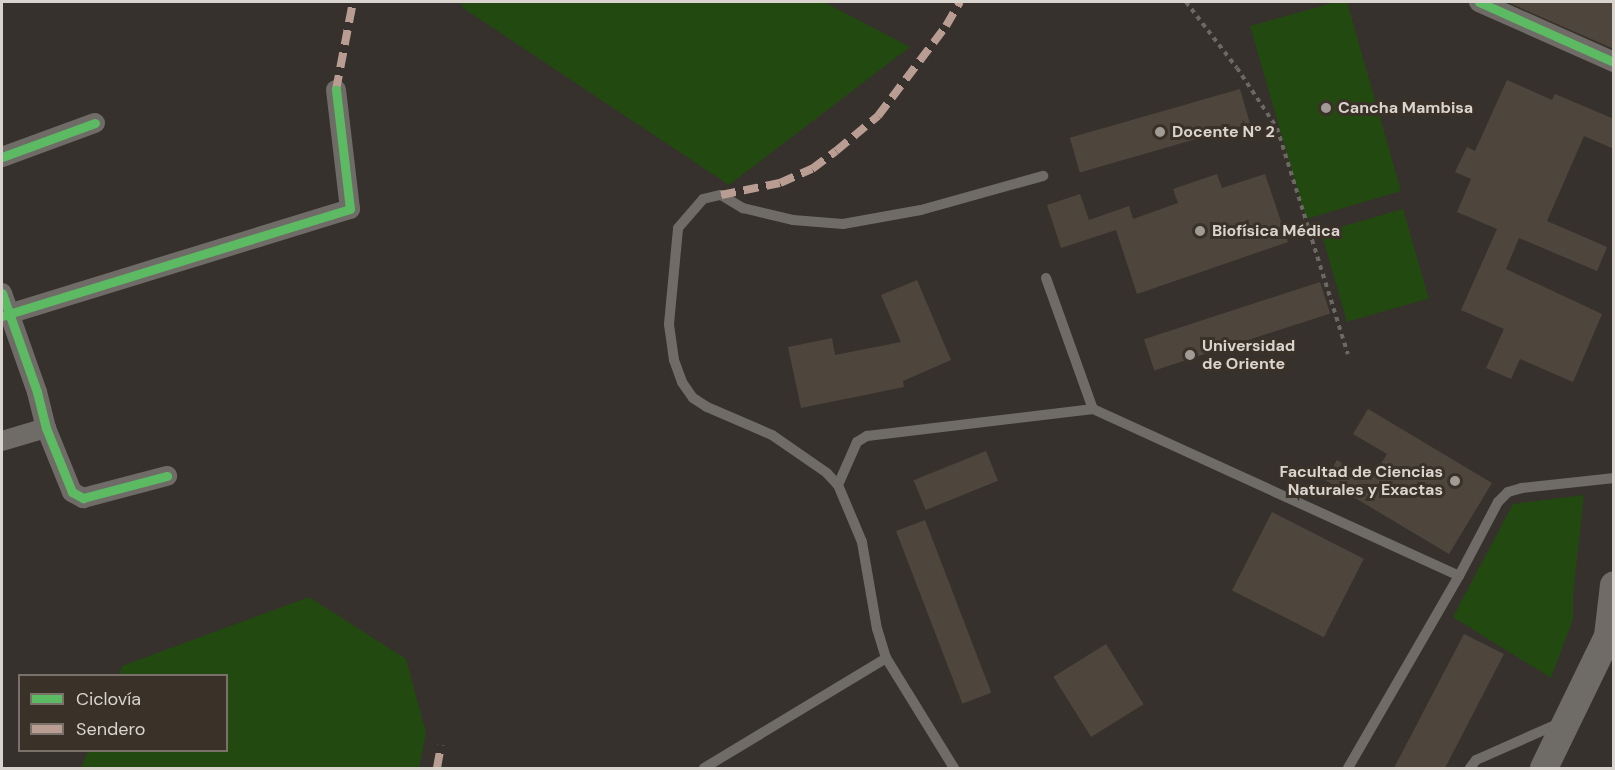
<!DOCTYPE html>
<meta charset="utf-8">
<style>
body{margin:0}
#map{position:relative;width:1615px;height:770px;overflow:hidden;background:#36312c;font-family:"DM Sans",sans-serif}
div>[style]{position:absolute}
.green>*{inset:0;background:#224910;transform-origin:0 0}
.building>*{inset:0;background:#4e463d;transform-origin:0 0}
.path>*{height:4px;margin-top:-2px;transform-origin:0;background:repeating-linear-gradient(90deg,#6c6864 0 4.5px,transparent 0 9px)}
.lane>*{height:10px;margin:-5px;padding:0 5px;transform-origin:5px;border-radius:5px;background:#6f6c68}
.street>*{height:20px;margin:-10px;padding:0 10px;transform-origin:10px;border-radius:10px;background:#6f6c68}
.secondary>*{height:28px;margin:-14px;padding:0 14px;transform-origin:14px;border-radius:14px;background:#6f6c68}
.quiet>*{height:8px;margin-top:-4px;transform-origin:0;background:repeating-linear-gradient(90deg,#b99d93 0 15px,transparent 0 23px)}
.cycleway>*{height:9px;margin:-4.5px;padding:0 4.5px;transform-origin:4.5px;border-radius:4.5px;background:#5cba63}
.dots>*{width:16px;height:16px;translate:-50% -50%;box-sizing:border-box;border:3px solid #3a3128;border-radius:50%}
span{translate:-50% -50%;white-space:nowrap;text-align:center;line-height:1.15;-webkit-text-stroke:6px #3a3128;paint-order:stroke}
.poi-label{font-size:16px;color:#dad4ce;font-weight:700}
.left{translate:0 -50%;text-align:left}
.right{translate:-100% -50%;text-align:right}
.frame{position:absolute;inset:0;border:3px solid #dad4ce;pointer-events:none}
.legend{position:absolute;left:18px;top:674px;width:210px;height:78px;box-sizing:border-box;background:#3a3128;border:2px solid #7a726a;margin:0;padding:8px 10px;list-style:none;font-size:18px;color:#dad4ce}
.legend li{display:flex;align-items:center;gap:12px;height:30px}
.legend b{width:30px;border:2px solid #7a726a}
</style>
<div id="map">
<div class="green">
<div style="clip-path:polygon(461px 2px,824px 2px,910px 47px,729px 185px,463px 8px)"></div>
<div style="clip-path:polygon(1336px 2px,1347px 2px,1401px 191px,1306px 219px,1250px 26px)"></div>
<div style="left:1403px;top:209px;width:93px;height:85px;rotate:74deg"></div>
<div style="clip-path:polygon(1584px 495px,1573px 595px,1573px 619px,1551px 678px,1453px 617px,1513px 504px)"></div>
<div style="clip-path:polygon(309px 597px,406px 659px,426px 733px,419px 768px,81px 768px,88px 751px,226px 750px,226px 676px,119px 675px,122px 666px)"></div>
</div>
<div class="building">
<div style="clip-path:polygon(1507px 2px,1614px 2px,1614px 49px)"></div>
<div style="clip-path:polygon(1507px 80px,1552px 100px,1555px 94px,1614px 119px,1614px 149px,1584px 136px,1547px 221px,1607px 247px,1597px 271px,1519px 238px,1506px 269px,1602px 314px,1573px 382px,1520px 359px,1511px 379px,1486px 368px,1504px 329px,1461px 310px,1497px 229px,1457px 212px,1471px 179px,1455px 172px,1467px 147px,1475px 151px)"></div>
<div style="left:1240px;top:89px;width:36px;height:177px;rotate:74deg"></div>
<div style="clip-path:polygon(1217px 174px,1222px 188px,1265px 174px,1288px 242px,1137px 294px,1116px 230px,1061px 248px,1047px 205px,1080px 194px,1089px 220px,1129px 206px,1133px 219px,1178px 203px,1173px 189px)"></div>
<div style="clip-path:polygon(917px 280px,951px 360px,903px 381px,904px 387px,801px 408px,788px 347px,832px 338px,835px 355px,901px 342px,881px 295px)"></div>
<div style="left:1320px;top:282px;width:33px;height:185px;rotate:72deg"></div>
<div style="clip-path:polygon(1368px 409px,1492px 483px,1449px 554px,1325px 480px,1337px 460px,1371px 480px,1387px 454px,1353px 434px)"></div>
<div style="left:986px;top:451px;width:32px;height:78px;rotate:68deg"></div>
<div style="left:1272px;top:512px;width:103px;height:88px;rotate:27deg"></div>
<div style="left:925px;top:520px;width:185px;height:31px;rotate:69deg"></div>
<div style="clip-path:polygon(1464px 634px,1504px 654px,1445px 768px,1394px 768px)"></div>
<div style="left:1106px;top:644px;width:71px;height:62px;rotate:58deg"></div>
</div>
<div class="path">
<div style="left:1186px;top:2px;width:83px;rotate:52.3deg"></div>
<div style="left:1237px;top:68px;width:72px;rotate:56.3deg"></div>
<div style="left:1277px;top:128px;width:237px;rotate:72.6deg"></div>
</div>
<div class="lane">
<div style="left:1046px;top:278px;width:139px;rotate:70.3deg"></div>
<div style="left:838px;top:485px;width:47px;rotate:-66.2deg"></div>
<div style="left:857px;top:442px;width:12px;rotate:-31deg"></div>
<div style="left:867px;top:436px;width:228px;rotate:-6.8deg"></div>
<div style="left:1093px;top:409px;width:402px;rotate:24.5deg"></div>
<div style="left:704px;top:768px;width:213px;rotate:-31.1deg"></div>
<div style="left:954px;top:768px;width:129px;rotate:-121.7deg"></div>
<div style="left:886px;top:658px;width:30px;rotate:-107deg"></div>
<div style="left:877px;top:629px;width:88px;rotate:-99.8deg"></div>
<div style="left:862px;top:542px;width:62px;rotate:-112.8deg"></div>
<div style="left:838px;top:485px;width:16px;rotate:-133deg"></div>
<div style="left:827px;top:473px;width:67px;rotate:-145.4deg"></div>
<div style="left:772px;top:435px;width:71px;rotate:-156.7deg"></div>
<div style="left:707px;top:407px;width:17px;rotate:-147deg"></div>
<div style="left:693px;top:398px;width:19px;rotate:-125deg"></div>
<div style="left:682px;top:382px;width:23px;rotate:-110deg"></div>
<div style="left:674px;top:360px;width:36px;rotate:-98deg"></div>
<div style="left:669px;top:324px;width:96px;rotate:-84.6deg"></div>
<div style="left:678px;top:228px;width:38px;rotate:-49deg"></div>
<div style="left:703px;top:199px;width:18px;rotate:-13deg"></div>
<div style="left:721px;top:195px;width:26px;rotate:31deg"></div>
<div style="left:743px;top:208px;width:51px;rotate:13.5deg"></div>
<div style="left:793px;top:220px;width:50px;rotate:4.6deg"></div>
<div style="left:843px;top:224px;width:79px;rotate:-10.2deg"></div>
<div style="left:921px;top:210px;width:127px;rotate:-15.6deg"></div>
<div style="left:1348px;top:768px;width:222px;rotate:-60deg"></div>
<div style="left:1459px;top:576px;width:84px;rotate:-62.2deg"></div>
<div style="left:1498px;top:502px;width:14px;rotate:-45deg"></div>
<div style="left:1508px;top:492px;width:15px;rotate:-16deg"></div>
<div style="left:1522px;top:488px;width:93px;rotate:-6.2deg"></div>
<div style="left:1470px;top:768px;width:10px;rotate:-53deg"></div>
<div style="left:1476px;top:760px;width:92px;rotate:-23.8deg"></div>
</div>
<div class="street">
<div style="left:1479px;top:2px;width:148px;rotate:24deg"></div>
<div style="left:2px;top:157px;width:99px;rotate:-20.1deg"></div>
<div style="left:2px;top:293px;width:105px;rotate:70.5deg"></div>
<div style="left:37px;top:392px;width:37px;rotate:76deg"></div>
<div style="left:46px;top:428px;width:69px;rotate:67.9deg"></div>
<div style="left:72px;top:492px;width:13px;rotate:29deg"></div>
<div style="left:83px;top:498px;width:87px;rotate:-14.7deg"></div>
<div style="left:2px;top:316px;width:364px;rotate:-17.1deg"></div>
<div style="left:350px;top:209px;width:120px;rotate:-96.7deg"></div>
<div style="left:2px;top:441px;width:46px;rotate:-16.5deg"></div>
</div>
<div class="secondary">
<div style="left:1544px;top:768px;width:147px;rotate:-64.1deg"></div>
<div style="left:1608px;top:636px;width:51px;rotate:-83.3deg"></div>
</div>
<div class="quiet">
<div style="left:336px;top:90px;width:90px;rotate:-79.1deg"></div>
<div style="left:721px;top:195px;width:60px;rotate:-11.5deg"></div>
<div style="left:780px;top:183px;width:35px;rotate:-24deg"></div>
<div style="left:812px;top:169px;width:30px;rotate:-37deg"></div>
<div style="left:836px;top:151px;width:55px;rotate:-39.8deg"></div>
<div style="left:878px;top:116px;width:113px;rotate:-52.9deg"></div>
<div style="left:946px;top:26px;width:28px;rotate:-60deg"></div>
<div style="left:437px;top:768px;width:23px;rotate:-80deg"></div>
</div>
<div class="cycleway">
<div style="left:1479px;top:2px;width:148px;rotate:24deg"></div>
<div style="left:2px;top:157px;width:99px;rotate:-20.1deg"></div>
<div style="left:2px;top:293px;width:105px;rotate:70.5deg"></div>
<div style="left:37px;top:392px;width:37px;rotate:76deg"></div>
<div style="left:46px;top:428px;width:69px;rotate:67.9deg"></div>
<div style="left:72px;top:492px;width:13px;rotate:29deg"></div>
<div style="left:83px;top:498px;width:87px;rotate:-14.7deg"></div>
<div style="left:2px;top:316px;width:364px;rotate:-17.1deg"></div>
<div style="left:350px;top:209px;width:120px;rotate:-96.7deg"></div>
</div>
<div class="dots">
<div style="left:1326px;top:108px;background:#a19b95"></div>
<div style="left:1160px;top:132px;background:#a19b95"></div>
<div style="left:1200px;top:231px;background:#a19b95"></div>
<div style="left:1190px;top:355px;background:#a19b95"></div>
<div style="left:1455px;top:481px;background:#a19b95"></div>
</div>
<div class="poi-label">
<span class="left" style="left:1338px;top:108px">Cancha Mambisa</span>
<span class="left" style="left:1172px;top:132px">Docente Nº 2</span>
<span class="left" style="left:1212px;top:231px">Biofísica Médica</span>
<span class="left" style="left:1202px;top:355px">Universidad<br>de Oriente</span>
<span class="right" style="left:1443px;top:481px">Facultad de Ciencias<br>Naturales y Exactas</span>
</div>
<div class="frame"></div>
<ul class="legend">
<li><b style="height:8px;background:#5cba63"></b>Ciclovía</li>
<li><b style="height:8px;background:#b99d93"></b>Sendero</li>
</ul>
</div>
